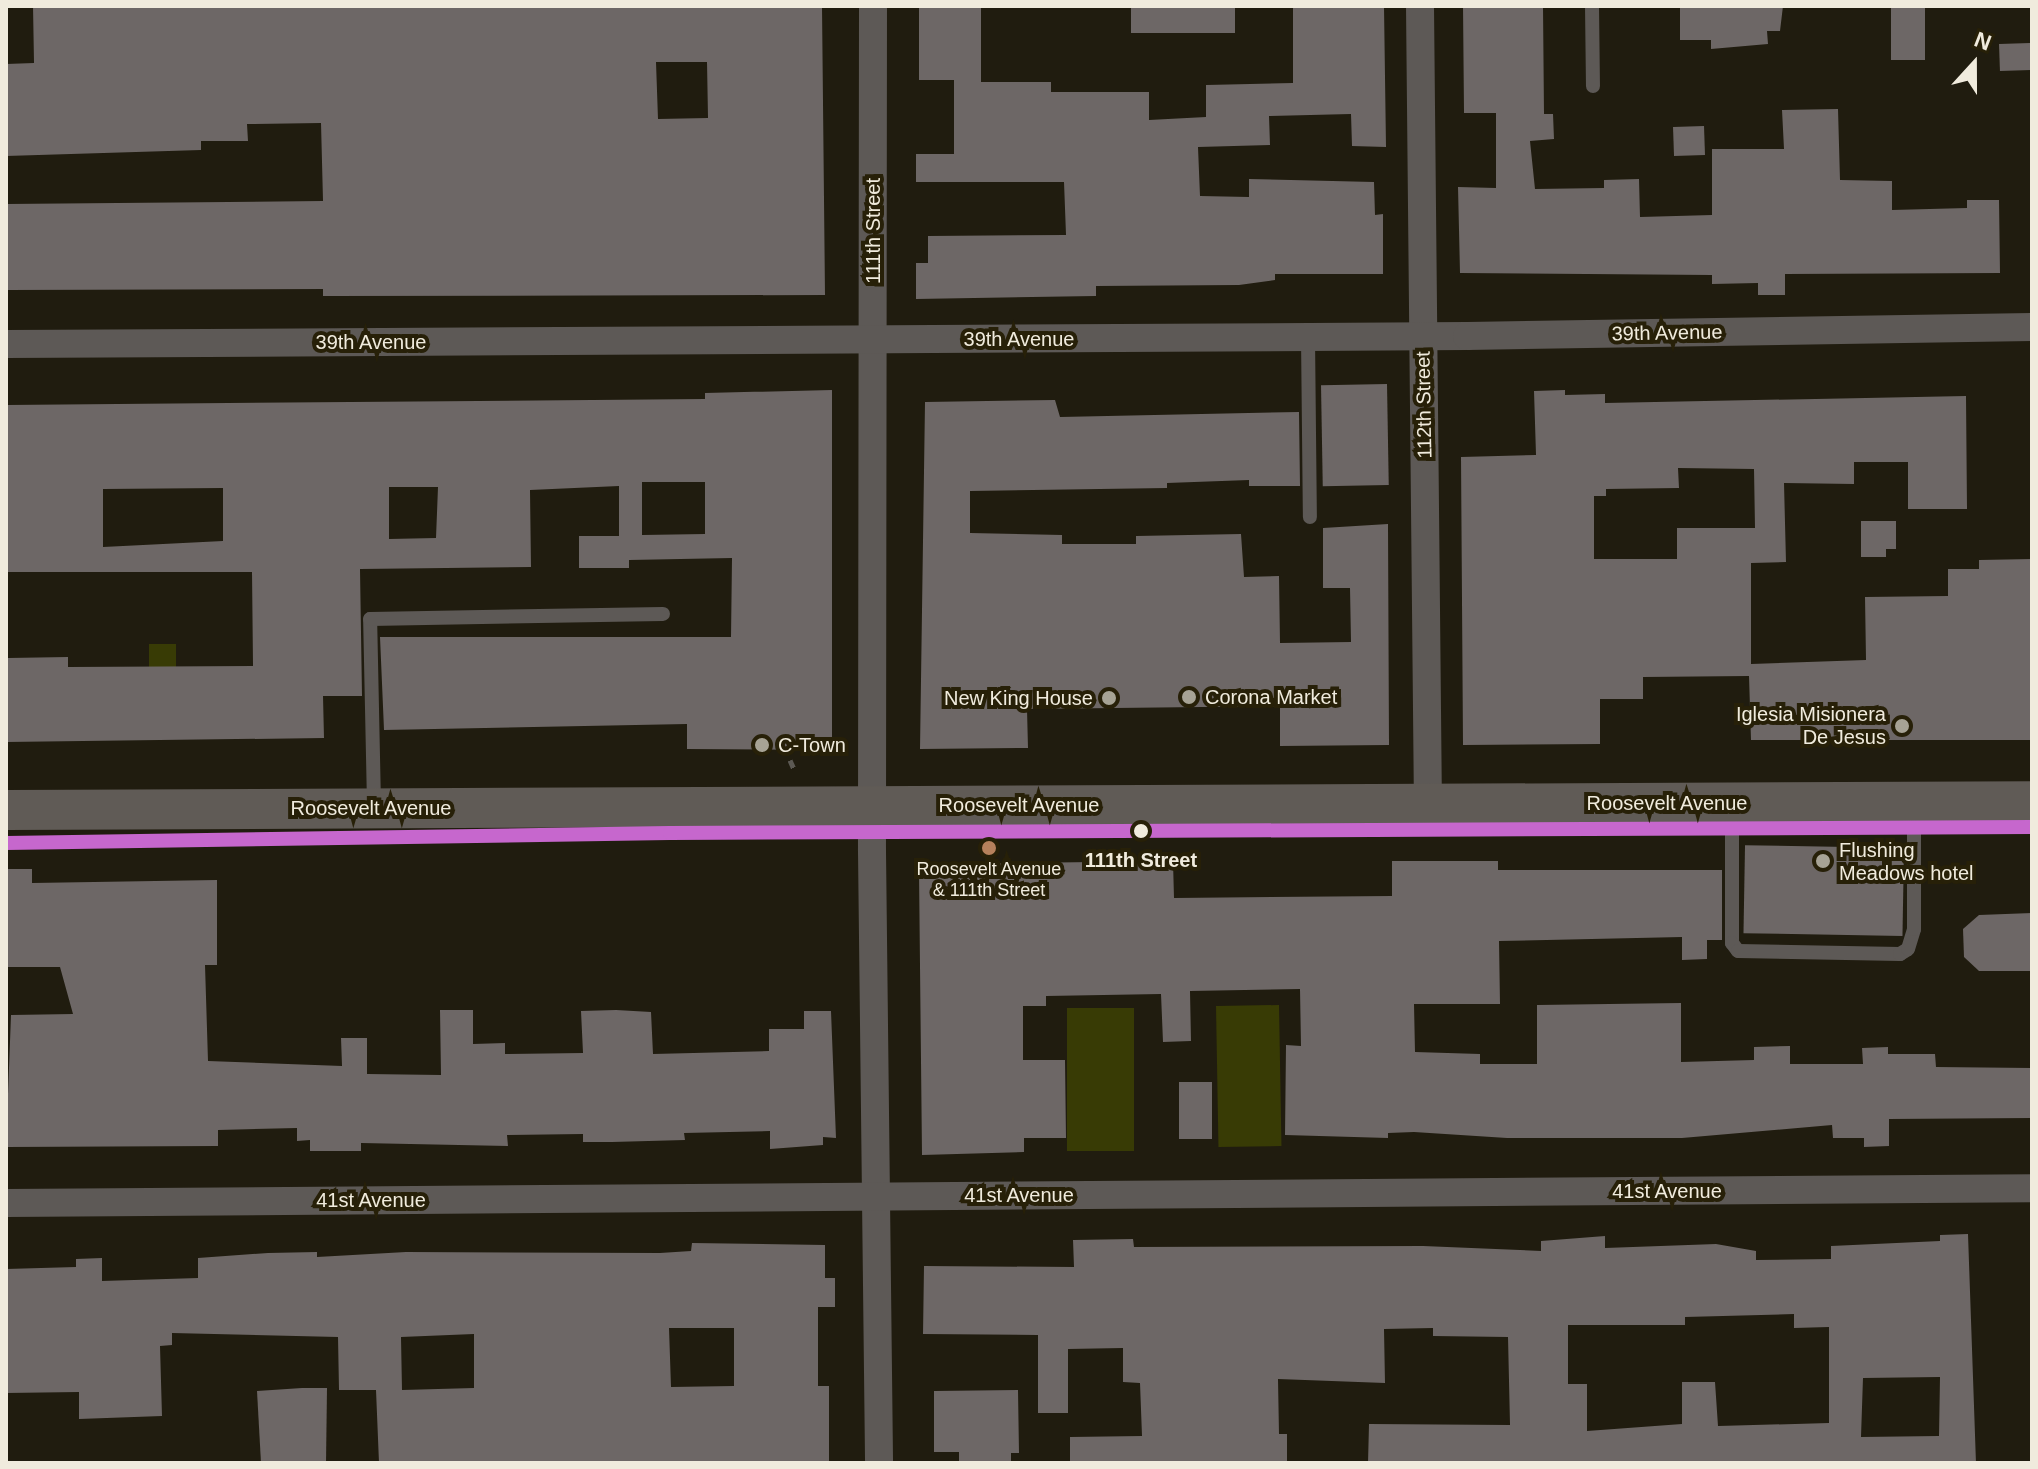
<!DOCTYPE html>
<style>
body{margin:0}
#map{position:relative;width:2038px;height:1469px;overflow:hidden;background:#201c0f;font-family:Arial,sans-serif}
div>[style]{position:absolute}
.green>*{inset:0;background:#383b05;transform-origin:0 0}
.building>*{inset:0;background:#6d6766;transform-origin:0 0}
.path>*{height:5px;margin-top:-2.5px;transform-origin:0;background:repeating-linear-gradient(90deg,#5c5953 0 8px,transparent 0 12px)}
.lane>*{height:14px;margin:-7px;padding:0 7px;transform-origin:7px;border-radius:7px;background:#5d5956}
.street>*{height:28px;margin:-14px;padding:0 14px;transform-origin:14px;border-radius:14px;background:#5d5956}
.secondary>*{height:40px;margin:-20px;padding:0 20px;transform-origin:20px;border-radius:20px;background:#605b56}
.metro-1>*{height:14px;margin:-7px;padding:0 7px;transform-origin:7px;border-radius:7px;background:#c667cd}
.dots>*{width:22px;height:22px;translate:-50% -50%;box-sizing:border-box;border:4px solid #272008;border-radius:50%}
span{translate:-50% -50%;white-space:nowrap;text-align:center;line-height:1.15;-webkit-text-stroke:8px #272008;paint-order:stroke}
.bus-label{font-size:18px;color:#f0ebdd}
.street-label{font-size:20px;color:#f0ebdd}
.poi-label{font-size:20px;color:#f0ebdd}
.left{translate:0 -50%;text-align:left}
.right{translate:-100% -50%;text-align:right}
.stop-label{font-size:20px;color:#f0ebdd;font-weight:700}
.frame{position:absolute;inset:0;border:8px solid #f0ebdd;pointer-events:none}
.north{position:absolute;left:1934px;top:24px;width:80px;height:80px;-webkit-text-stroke:6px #272008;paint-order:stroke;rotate:21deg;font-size:22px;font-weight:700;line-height:32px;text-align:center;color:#f0ebdd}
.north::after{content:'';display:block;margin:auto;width:28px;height:36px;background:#f0ebdd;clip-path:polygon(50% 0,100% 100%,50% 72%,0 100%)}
</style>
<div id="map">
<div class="green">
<div style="left:149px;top:644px;width:27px;height:95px"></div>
<div style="left:1279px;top:1005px;width:141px;height:63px;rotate:89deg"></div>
<div style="left:1134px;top:1008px;width:143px;height:67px;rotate:90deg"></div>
</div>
<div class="building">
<div style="clip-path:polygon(evenodd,33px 6px,822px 6px,825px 295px,323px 296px,323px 289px,6px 290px,6px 204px,323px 201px,321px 123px,247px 124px,248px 141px,201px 141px,201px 150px,6px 156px,6px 64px,34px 63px,33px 6px,656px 62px,707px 62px,708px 118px,658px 119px,656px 62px)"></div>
<div style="clip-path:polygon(919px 6px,981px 6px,981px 82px,1051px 82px,1051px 92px,1149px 92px,1149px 120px,1206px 117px,1206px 85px,1293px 83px,1293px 6px,1384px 6px,1386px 147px,1352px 146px,1351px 114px,1269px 116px,1270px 145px,1198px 147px,1200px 196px,1249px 197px,1249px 179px,1374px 182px,1375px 215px,1383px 214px,1383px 274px,1275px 274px,1275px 280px,1239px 285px,1096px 286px,1096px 296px,916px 299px,916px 263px,928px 263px,928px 236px,1066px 235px,1064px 182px,916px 182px,916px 154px,954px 154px,954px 80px,919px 80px)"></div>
<div style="left:1131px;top:6px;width:104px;height:27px"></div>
<div style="clip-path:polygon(1463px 6px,1543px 6px,1544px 114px,1553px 114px,1554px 139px,1530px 141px,1535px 189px,1604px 188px,1604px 180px,1639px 179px,1640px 217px,1712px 215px,1712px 149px,1784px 149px,1782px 110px,1838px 109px,1840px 180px,1892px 181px,1892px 210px,1967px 208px,1967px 200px,1999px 200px,2000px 273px,1785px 274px,1785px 295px,1758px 295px,1758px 283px,1712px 284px,1712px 275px,1460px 273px,1458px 187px,1496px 188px,1496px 113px,1464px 113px)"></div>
<div style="clip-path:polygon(1680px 6px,1783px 6px,1780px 31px,1767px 31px,1768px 44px,1711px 49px,1711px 40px,1680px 40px)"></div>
<div style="left:1891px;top:6px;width:34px;height:54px"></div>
<div style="left:2030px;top:43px;width:27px;height:31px;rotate:88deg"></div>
<div style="left:1704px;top:126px;width:29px;height:31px;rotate:88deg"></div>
<div style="left:1387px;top:384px;width:101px;height:66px;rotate:89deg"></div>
<div style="clip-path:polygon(evenodd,832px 390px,832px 741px,825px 750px,687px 749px,687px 724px,384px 730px,380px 637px,731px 637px,732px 558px,629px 560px,629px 568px,579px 568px,579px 536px,619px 536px,619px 486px,530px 490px,531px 567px,360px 569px,362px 696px,323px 696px,324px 738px,6px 742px,8px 658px,68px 657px,68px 667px,253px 666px,252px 572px,6px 572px,6px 405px,705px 399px,705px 393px,832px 390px,642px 482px,705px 482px,705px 534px,642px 535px,642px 482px,832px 390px,389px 487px,438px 487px,436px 538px,389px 539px,389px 487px,832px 390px,223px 488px,223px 541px,103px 547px,103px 489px,223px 488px)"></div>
<div style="clip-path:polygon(evenodd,1565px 390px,1565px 395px,1605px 394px,1605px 403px,1966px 396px,1967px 509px,1908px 509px,1908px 462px,1854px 462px,1854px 484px,1784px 483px,1786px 562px,1751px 563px,1751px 664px,1866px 660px,1865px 597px,1948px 596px,1948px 569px,1979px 569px,1979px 560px,2032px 559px,2032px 740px,1751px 740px,1749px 676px,1643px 677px,1643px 699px,1600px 699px,1600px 744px,1463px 745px,1461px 457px,1536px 455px,1534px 391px,1565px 390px,1678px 468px,1754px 469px,1755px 528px,1677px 528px,1677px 559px,1594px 559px,1594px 496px,1606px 496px,1606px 489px,1679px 488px,1678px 468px)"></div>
<div style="clip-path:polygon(1055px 400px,1060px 417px,1299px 412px,1300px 486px,1249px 486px,1249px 480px,1167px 483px,1167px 488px,970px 491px,970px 533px,1062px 535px,1062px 544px,1136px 544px,1136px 536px,1241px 534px,1244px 577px,1279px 576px,1280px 643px,1351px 642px,1350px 588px,1323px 588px,1323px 528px,1388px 524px,1389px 745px,1280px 746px,1280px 707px,1202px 707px,1027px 709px,1028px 748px,920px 749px,925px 402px)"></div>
<div style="clip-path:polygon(1861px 521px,1896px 521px,1896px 549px,1886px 549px,1886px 557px,1861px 557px)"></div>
<div style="left:1904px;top:848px;width:88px;height:159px;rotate:91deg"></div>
<div style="clip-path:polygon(1173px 861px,1174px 898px,1392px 896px,1392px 861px,1498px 861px,1498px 870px,1722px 870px,1722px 940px,1707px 940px,1707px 959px,1682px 960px,1682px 937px,1499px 941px,1500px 1004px,1414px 1004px,1415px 1052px,1480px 1054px,1480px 1064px,1537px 1064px,1537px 1005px,1681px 1003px,1681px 1062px,1754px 1060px,1754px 1047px,1790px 1046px,1790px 1064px,1863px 1064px,1862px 1048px,1888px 1047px,1888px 1054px,1935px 1054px,1936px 1067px,2032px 1068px,2032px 1118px,1889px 1119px,1889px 1146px,1864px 1147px,1864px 1138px,1833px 1138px,1832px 1125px,1682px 1138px,1507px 1138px,1414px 1132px,1388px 1133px,1388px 1138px,1285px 1135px,1286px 1045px,1301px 1046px,1300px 989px,1190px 991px,1191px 1041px,1163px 1042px,1161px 994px,1046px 996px,1046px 1006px,1023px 1006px,1023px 1060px,1065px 1060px,1066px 1138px,1024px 1138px,1024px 1152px,922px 1155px,919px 872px,929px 864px)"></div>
<div style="clip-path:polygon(6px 869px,32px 869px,32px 883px,217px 880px,217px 965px,205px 965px,208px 1061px,342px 1066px,341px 1038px,367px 1038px,367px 1074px,441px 1075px,440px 1010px,473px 1010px,473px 1044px,505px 1043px,505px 1054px,583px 1053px,581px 1011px,616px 1010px,651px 1012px,653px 1054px,769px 1051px,769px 1029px,804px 1029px,804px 1011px,831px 1011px,836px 1138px,823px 1137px,823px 1145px,770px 1149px,770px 1131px,684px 1133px,685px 1140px,612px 1142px,583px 1142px,583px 1134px,507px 1135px,508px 1146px,361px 1143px,361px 1151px,310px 1151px,310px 1140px,297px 1141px,297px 1128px,218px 1130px,218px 1146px,6px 1147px,11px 1015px,73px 1014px,60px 967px,6px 967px)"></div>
<div style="clip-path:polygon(2032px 913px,2032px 971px,1979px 971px,1964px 957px,1963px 929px,1979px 915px)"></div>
<div style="left:1179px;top:1082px;width:33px;height:57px"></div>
<div style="clip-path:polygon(evenodd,1968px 1234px,1976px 1463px,1368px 1463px,1369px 1424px,1510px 1425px,1508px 1337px,1433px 1336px,1433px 1328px,1384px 1329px,1385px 1383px,1278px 1379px,1279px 1434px,1287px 1434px,1287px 1463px,1070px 1463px,1070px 1437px,1142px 1436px,1140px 1383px,1123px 1382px,1123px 1348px,1068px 1349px,1068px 1413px,1038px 1413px,1038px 1335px,923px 1334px,924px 1266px,1074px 1267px,1073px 1240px,1133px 1239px,1134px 1247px,1423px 1246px,1541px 1251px,1541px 1241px,1605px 1236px,1605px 1248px,1716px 1244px,1756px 1251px,1756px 1260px,1831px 1259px,1831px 1246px,1940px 1241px,1940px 1235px,1968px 1234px,1794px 1314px,1794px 1328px,1829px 1327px,1829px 1423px,1718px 1426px,1715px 1382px,1682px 1382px,1682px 1424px,1587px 1431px,1587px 1384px,1568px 1384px,1568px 1325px,1685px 1325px,1685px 1317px,1794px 1314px,1968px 1234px,1940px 1377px,1939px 1436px,1861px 1437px,1863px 1378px,1940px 1377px)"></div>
<div style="clip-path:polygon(evenodd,692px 1243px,825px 1245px,825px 1278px,835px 1278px,835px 1307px,818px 1307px,818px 1386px,829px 1386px,829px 1463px,379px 1463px,376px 1390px,339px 1390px,338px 1337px,172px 1333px,172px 1345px,160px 1346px,162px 1416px,79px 1419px,79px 1392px,6px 1393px,6px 1269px,76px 1267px,76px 1259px,102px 1258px,102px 1281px,198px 1278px,198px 1258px,268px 1253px,317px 1252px,317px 1257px,406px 1252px,660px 1253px,691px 1251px,692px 1243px,669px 1328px,734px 1328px,734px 1386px,671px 1387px,669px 1328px,692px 1243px,474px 1334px,474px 1388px,402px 1390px,401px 1337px,474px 1334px)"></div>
<div style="clip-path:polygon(302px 1388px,327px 1388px,326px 1463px,261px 1463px,257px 1391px)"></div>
<div style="clip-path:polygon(1018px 1390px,1019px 1453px,1011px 1453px,1011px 1463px,959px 1463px,959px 1452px,934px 1452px,934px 1391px)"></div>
</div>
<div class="path">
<div style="left:790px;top:760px;width:10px;rotate:66deg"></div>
</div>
<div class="lane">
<div style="left:1592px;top:6px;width:80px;rotate:89.3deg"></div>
<div style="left:1308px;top:337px;width:180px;rotate:89.4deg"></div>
<div style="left:374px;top:804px;width:185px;rotate:-91.2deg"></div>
<div style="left:370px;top:619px;width:293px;rotate:-1deg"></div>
<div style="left:1732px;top:807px;width:136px;rotate:90deg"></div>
<div style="left:1732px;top:943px;width:10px;rotate:53deg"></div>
<div style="left:1738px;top:951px;width:162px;rotate:1.1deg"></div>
<div style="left:1900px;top:954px;width:9px;rotate:-32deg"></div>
<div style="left:1908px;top:949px;width:21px;rotate:-73deg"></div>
<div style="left:1914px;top:929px;width:123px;rotate:-90deg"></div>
</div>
<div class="street">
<div style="left:873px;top:6px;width:845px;rotate:90.07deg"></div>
<div style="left:872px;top:851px;width:612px;rotate:89.34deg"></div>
<div style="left:1420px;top:6px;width:798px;rotate:89.43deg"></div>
<div style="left:6px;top:344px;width:1461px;rotate:-0.31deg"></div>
<div style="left:1467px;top:336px;width:565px;rotate:-0.91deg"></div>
<div style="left:6px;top:1203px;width:2026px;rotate:-0.42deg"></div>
</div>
<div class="secondary">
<div style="left:6px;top:810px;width:2026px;rotate:-0.25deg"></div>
</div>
<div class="metro-1">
<div style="left:6px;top:843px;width:664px;rotate:-0.86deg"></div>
<div style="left:670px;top:833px;width:1362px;rotate:-0.25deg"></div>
</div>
<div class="dots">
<div style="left:1189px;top:697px;background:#a7a395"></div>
<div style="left:1109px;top:698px;background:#a7a395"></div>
<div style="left:1902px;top:726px;background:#a7a395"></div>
<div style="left:762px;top:745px;background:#a7a395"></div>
<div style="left:1141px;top:831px;background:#f0ebdd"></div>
<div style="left:989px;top:848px;background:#b6815c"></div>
<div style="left:1823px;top:861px;background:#a7a395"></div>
</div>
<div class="bus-label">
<span style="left:989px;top:880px">Roosevelt Avenue<br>&amp; 111th Street</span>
</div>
<div class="street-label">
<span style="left:873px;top:231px;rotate:-90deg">111th Street</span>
<span style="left:1667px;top:333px;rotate:-1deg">39th Avenue</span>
<span style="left:1019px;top:339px">39th Avenue</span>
<span style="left:371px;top:342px">39th Avenue</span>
<span style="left:1424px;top:405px;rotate:-91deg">112th Street</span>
<span style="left:1667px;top:803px">Roosevelt Avenue</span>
<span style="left:1019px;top:805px">Roosevelt Avenue</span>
<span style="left:371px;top:808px">Roosevelt Avenue</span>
<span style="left:1667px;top:1191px">41st Avenue</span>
<span style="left:1019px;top:1195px">41st Avenue</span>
<span style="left:371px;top:1200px">41st Avenue</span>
</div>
<div class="poi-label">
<span class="left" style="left:1205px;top:697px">Corona Market</span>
<span class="right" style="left:1093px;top:698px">New King House</span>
<span class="right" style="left:1886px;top:726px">Iglesia Misionera<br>De Jesus</span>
<span class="left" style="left:778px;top:745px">C-Town</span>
<span class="left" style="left:1839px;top:862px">Flushing<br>Meadows hotel</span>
</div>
<div class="stop-label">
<span style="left:1141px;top:860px">111th Street</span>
</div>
<div class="frame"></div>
<div class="north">N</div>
</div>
